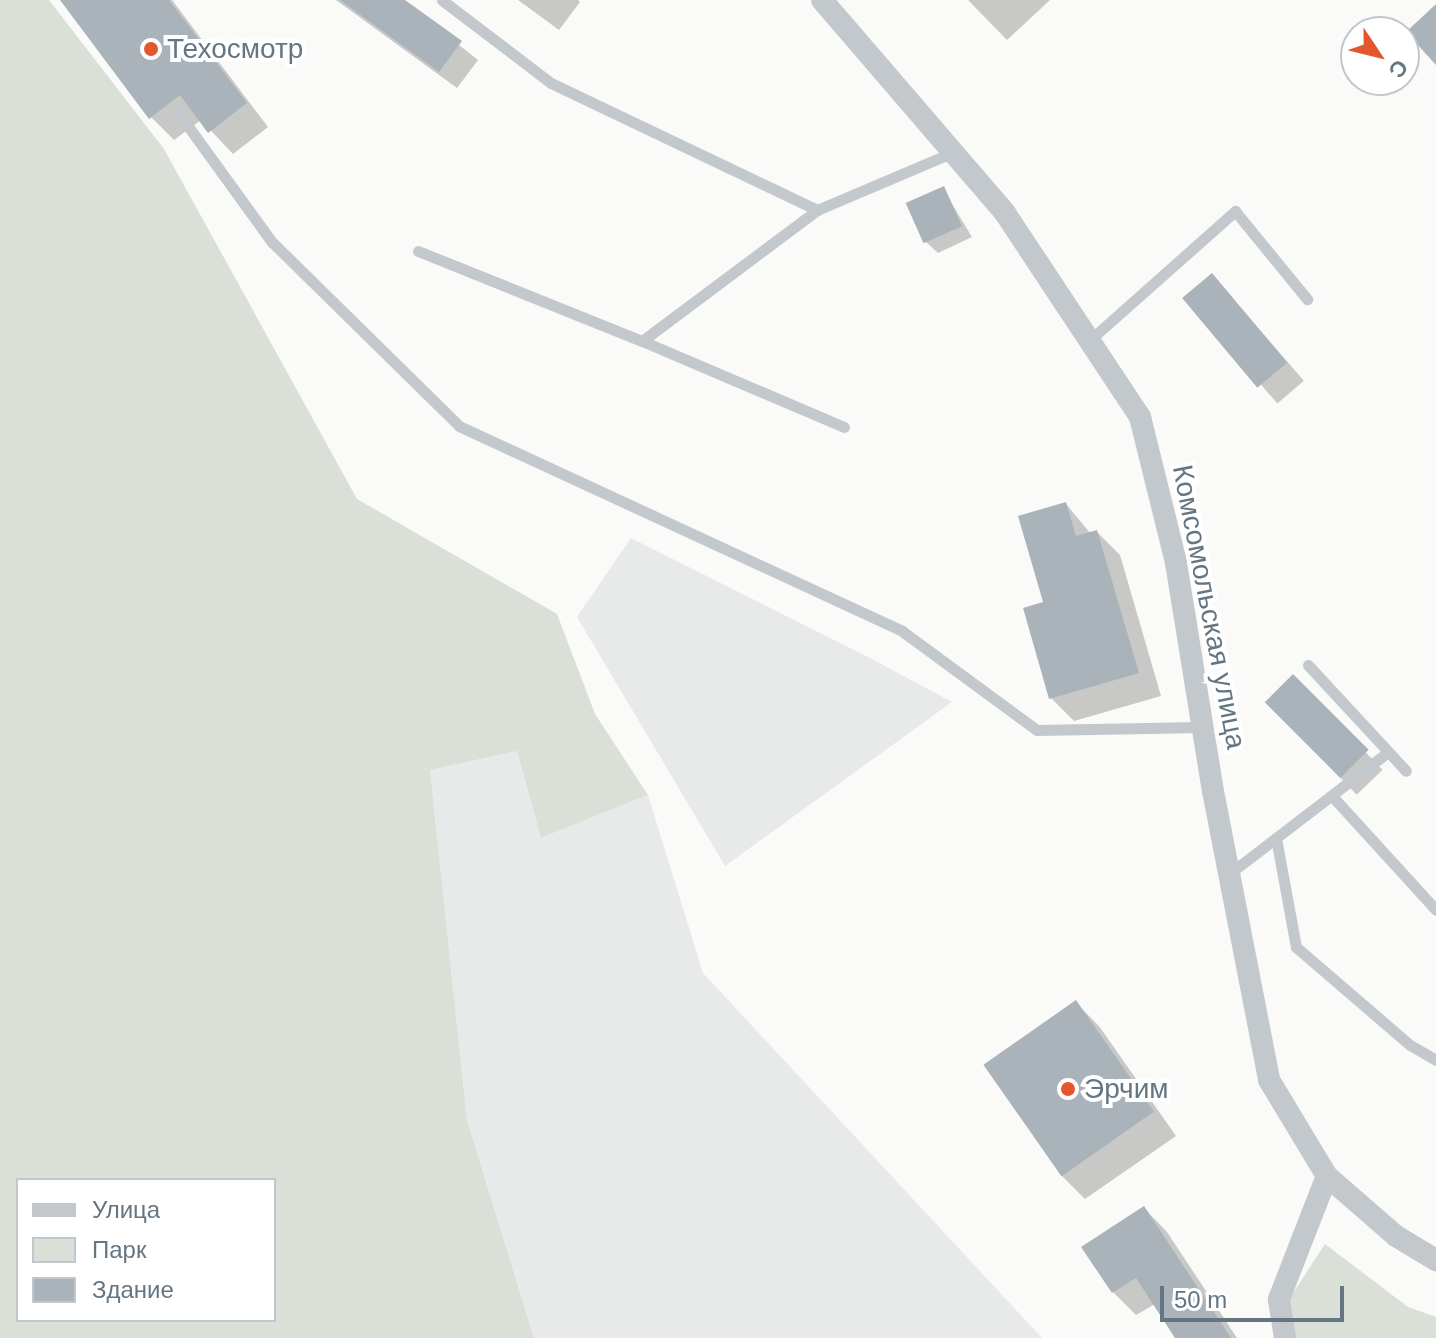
<!DOCTYPE html>
<meta charset="utf-8">
<style>
body{margin:0}
#map{position:relative;width:1436px;height:1338px;overflow:hidden;background:#fafaf8;font-family:Helvetica,sans-serif}
div>[style]{position:absolute}
.built>*{inset:0;background:#e8e9e9}
.green>*{inset:0;background:#dadfd7}
.shadow>*{inset:0;background:#0003;transform-origin:0 0}
.building>*{inset:0;background:#aab3b9;transform-origin:0 0}
.service>*{height:11px;margin:-5.5px;padding:0 5.5px;transform-origin:5.5px;border-radius:5.5px;background:#c3c8cc}
.minor>*{height:22px;margin:-11px;padding:0 11px;transform-origin:11px;border-radius:11px;background:#c3c8cc}
.dots>*{width:22px;height:22px;translate:-50% -50%;box-sizing:border-box;border:4px solid #fff;border-radius:50%}
span{translate:-50% -50%;white-space:nowrap;text-align:center;line-height:1.15;-webkit-text-stroke:8px #fff;paint-order:stroke}
.poi-label{font-size:28px;color:#657683}
.left{translate:0 -50%;text-align:left}
.street-label{font-size:28px;color:#657683}
.legend{position:absolute;left:16px;top:1178px;width:260px;height:144px;box-sizing:border-box;background:#fff;border:2px solid #c1c8cd;margin:0;padding:10px 14px;list-style:none;font-size:24px;color:#657683}
.legend li{display:flex;align-items:center;gap:16px;height:40px}
.legend b{width:40px;border:2px solid #c1c8cd}
.north{position:absolute;left:1340px;top:16px;width:80px;height:80px;box-sizing:border-box;background:#fff;border:2px solid #c1c8cd;border-radius:50%;rotate:125deg;font-size:22px;font-weight:700;line-height:32px;text-align:center;color:#657683}
.north::after{content:'';display:block;margin:auto;width:28px;height:36px;background:#e4572e;clip-path:polygon(50% 0,100% 100%,50% 72%,0 100%)}
.scale{position:absolute;left:1160px;top:1286px;width:184px;height:36px;box-sizing:border-box;border:4px solid #657683;border-top:0;padding-left:10px;font-size:24px;line-height:28px;white-space:nowrap;color:#657683;-webkit-text-stroke:6px #fff;paint-order:stroke}
</style>
<div id="map">
<div class="built">
<div style="clip-path:polygon(631px 538px,870px 658px,952px 702px,725px 866px,577px 617px)"></div>
<div style="clip-path:polygon(517px 751px,541px 838px,648px 795px,703px 973px,1042px 1338px,534px 1338px,467px 1120px,430px 770px)"></div>
</div>
<div class="green">
<div style="clip-path:polygon(evenodd,0 0,49px 0,164px 149px,357px 499px,557px 614px,595px 714px,648px 795px,541px 838px,517px 751px,430px 770px,467px 1120px,534px 1338px,0 1338px,0 0,18px 1180px,274px 1180px,274px 1320px,18px 1320px,18px 1180px)"></div>
<div style="clip-path:polygon(1325px 1244px,1408px 1307px,1436px 1317px,1436px 1338px,1294px 1338px,1280px 1313px)"></div>
</div>
<div class="shadow">
<div style="clip-path:polygon(69px 0,172px 0,268px 127px,233px 154px,201px 120px,174px 140px,151px 117px)"></div>
<div style="clip-path:polygon(336px 0,402px 0,478px 60px,457px 88px)"></div>
<div style="clip-path:polygon(518px 0,578px 0,580px 2px,559px 30px)"></div>
<div style="clip-path:polygon(968px 0,1050px 0,1007px 40px)"></div>
<div style="clip-path:polygon(943px 189px,972px 237px,938px 253px,926px 242px)"></div>
<div style="left:1212px;top:275px;width:140px;height:35px;rotate:49deg"></div>
<div style="clip-path:polygon(1066px 504px,1091px 534px,1097px 532px,1120px 555px,1161px 696px,1074px 721px,1051px 698px,1046px 604px)"></div>
<div style="left:1293px;top:677px;width:129px;height:36px;rotate:46deg"></div>
<div style="clip-path:polygon(1076px 1003px,1099px 1026px,1176px 1136px,1085px 1199px,1062px 1176px,985px 1066px)"></div>
<div style="clip-path:polygon(1144px 1208px,1167px 1232px,1237px 1338px,1175px 1338px,1155px 1304px,1136px 1315px,1113px 1292px,1084px 1248px)"></div>
</div>
<div class="building">
<div style="clip-path:polygon(60px 0,169px 0,247px 103px,208px 133px,180px 95px,149px 119px)"></div>
<div style="clip-path:polygon(340px 0,405px 0,462px 41px,439px 72px)"></div>
<div style="clip-path:polygon(1436px 4px,1436px 65px,1406px 32px)"></div>
<div style="left:944px;top:186px;width:44px;height:42px;rotate:66deg"></div>
<div style="left:1212px;top:273px;width:117px;height:39px;rotate:50deg"></div>
<div style="clip-path:polygon(1066px 502px,1076px 536px,1097px 530px,1139px 673px,1049px 699px,1023px 608px,1043px 602px,1018px 516px)"></div>
<div style="left:1293px;top:674px;width:107px;height:40px;rotate:45deg"></div>
<div style="left:1076px;top:1000px;width:136px;height:113px;rotate:55deg"></div>
<div style="clip-path:polygon(1144px 1206px,1231px 1338px,1175px 1338px,1136px 1278px,1112px 1293px,1081px 1247px)"></div>
</div>
<div class="service">
<div style="left:442px;top:0;width:137px;rotate:37.3deg"></div>
<div style="left:551px;top:83px;width:295px;rotate:25.5deg"></div>
<div style="left:177px;top:111px;width:162px;rotate:54.1deg"></div>
<div style="left:272px;top:242px;width:262px;rotate:44.5deg"></div>
<div style="left:459px;top:426px;width:488px;rotate:24.8deg"></div>
<div style="left:902px;top:631px;width:167px;rotate:36.3deg"></div>
<div style="left:1037px;top:730px;width:165px;rotate:-1deg"></div>
<div style="left:418px;top:251px;width:241px;rotate:21.9deg"></div>
<div style="left:1091px;top:339px;width:193px;rotate:-41.6deg"></div>
<div style="left:1235px;top:211px;width:114px;rotate:50.7deg"></div>
<div style="left:844px;top:427px;width:220px;rotate:-156.9deg"></div>
<div style="left:642px;top:341px;width:219px;rotate:-36.8deg"></div>
<div style="left:817px;top:210px;width:151px;rotate:-23deg"></div>
<div style="left:1308px;top:665px;width:144px;rotate:47.2deg"></div>
<div style="left:1332px;top:796px;width:154px;rotate:47.6deg"></div>
<div style="left:1276px;top:838px;width:111px;rotate:79.6deg"></div>
<div style="left:1296px;top:947px;width:150px;rotate:40.7deg"></div>
<div style="left:1410px;top:1045px;width:30px;rotate:30deg"></div>
<div style="left:1229px;top:874px;width:200px;rotate:-37.5deg"></div>
</div>
<div class="minor">
<div style="left:822px;top:0;width:281px;rotate:49.3deg"></div>
<div style="left:1005px;top:213px;width:245px;rotate:56.5deg"></div>
<div style="left:1140px;top:417px;width:150px;rotate:76.1deg"></div>
<div style="left:1176px;top:563px;width:231px;rotate:80.8deg"></div>
<div style="left:1213px;top:791px;width:294px;rotate:79deg"></div>
<div style="left:1269px;top:1080px;width:112px;rotate:58.9deg"></div>
<div style="left:1327px;top:1176px;width:91px;rotate:41deg"></div>
<div style="left:1396px;top:1236px;width:47px;rotate:31deg"></div>
<div style="left:1285px;top:1338px;width:39px;rotate:-99deg"></div>
<div style="left:1279px;top:1299px;width:132px;rotate:-68.7deg"></div>
</div>
<div class="dots">
<div style="left:151px;top:49px;background:#e4572e"></div>
<div style="left:1068px;top:1089px;background:#e4572e"></div>
</div>
<div class="poi-label">
<span class="left" style="left:167px;top:49px">Техосмотр</span>
<span class="left" style="left:1084px;top:1089px">Эрчим</span>
</div>
<div class="street-label">
<span style="left:1209px;top:607px;rotate:79deg">Комсомольская улица</span>
</div>
<ul class="legend">
<li><b style="height:10px;background:#c3c8cc"></b>Улица</li>
<li><b style="height:22px;background:#dadfd7"></b>Парк</li>
<li><b style="height:22px;background:#aab3b9"></b>Здание</li>
</ul>
<div class="north">С</div>
<div class="scale">50 m</div>
</div>
